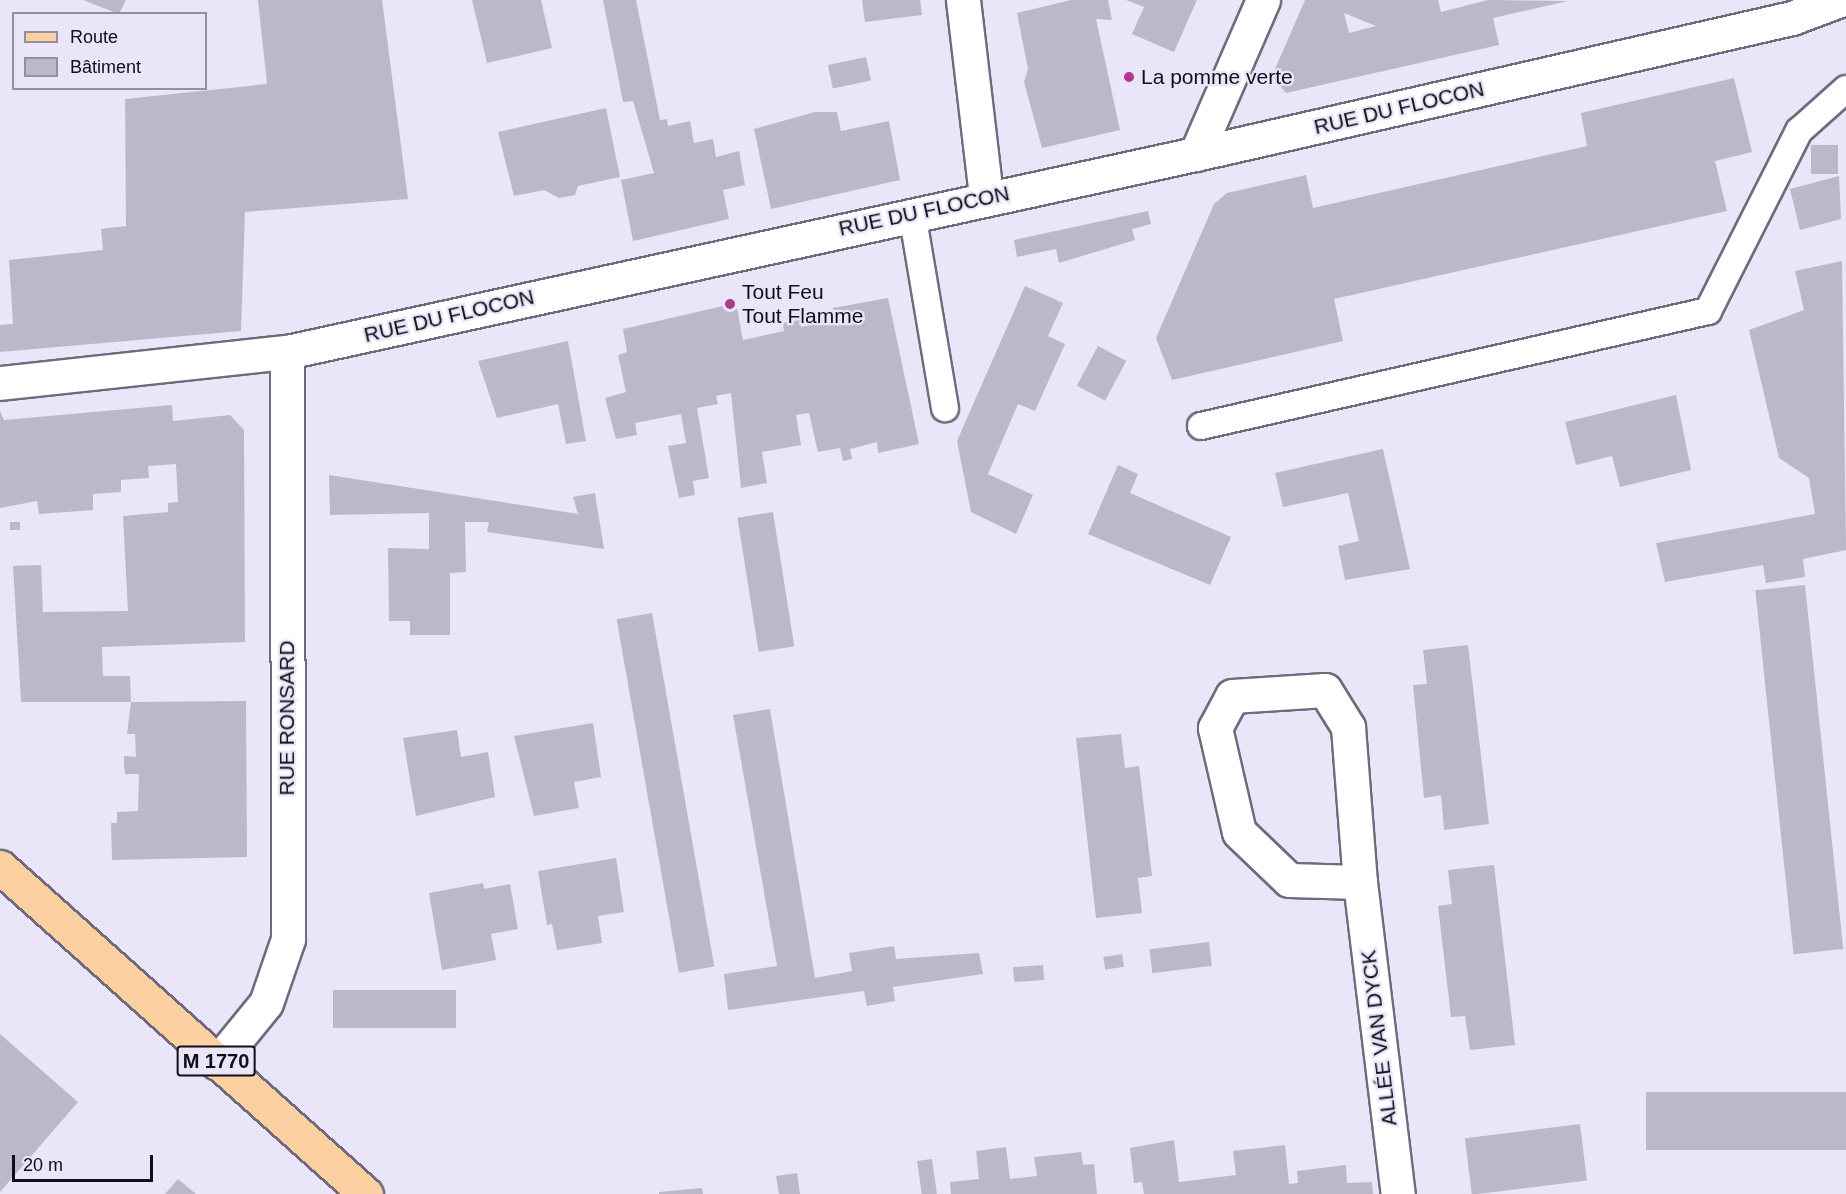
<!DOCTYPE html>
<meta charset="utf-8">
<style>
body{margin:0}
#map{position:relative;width:1846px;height:1194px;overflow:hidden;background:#ebe5fa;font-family:Arial,sans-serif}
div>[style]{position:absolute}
.building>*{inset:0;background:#bdb7cb;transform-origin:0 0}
.roads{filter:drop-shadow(2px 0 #6f6a7c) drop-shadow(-2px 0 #6f6a7c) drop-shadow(0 2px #6f6a7c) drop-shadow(0 -2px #6f6a7c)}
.lane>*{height:26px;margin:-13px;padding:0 13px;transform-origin:13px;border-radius:13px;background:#fff}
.street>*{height:33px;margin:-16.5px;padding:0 16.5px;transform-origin:16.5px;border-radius:16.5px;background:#fff}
.secondary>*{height:33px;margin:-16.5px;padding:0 16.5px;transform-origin:16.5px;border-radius:16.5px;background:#fff}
.primary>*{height:33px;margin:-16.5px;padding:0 16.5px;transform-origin:16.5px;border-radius:16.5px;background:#fdd0a1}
.dots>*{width:16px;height:16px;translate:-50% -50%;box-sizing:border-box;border:3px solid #ebe5fa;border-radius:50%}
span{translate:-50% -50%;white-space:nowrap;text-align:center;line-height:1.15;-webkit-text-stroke:4.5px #ebe5fa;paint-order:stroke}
.shield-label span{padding:2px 4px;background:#ebe5fa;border:2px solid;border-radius:4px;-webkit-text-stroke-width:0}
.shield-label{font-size:20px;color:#110e15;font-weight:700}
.poi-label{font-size:21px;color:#110e15}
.left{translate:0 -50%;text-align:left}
.street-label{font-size:21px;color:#110e15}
.legend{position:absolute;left:12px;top:12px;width:195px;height:78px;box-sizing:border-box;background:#ebe5fa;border:2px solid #948f9e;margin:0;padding:8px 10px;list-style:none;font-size:18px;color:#110e15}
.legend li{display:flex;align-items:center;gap:12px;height:30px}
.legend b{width:30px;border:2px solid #948f9e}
.scale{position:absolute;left:12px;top:1155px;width:141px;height:27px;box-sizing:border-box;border:3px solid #110e15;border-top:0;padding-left:8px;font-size:18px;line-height:21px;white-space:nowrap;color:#110e15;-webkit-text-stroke:4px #ebe5fa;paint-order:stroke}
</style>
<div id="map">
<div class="building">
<div style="clip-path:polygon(83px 0,126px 0,119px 14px)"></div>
<div style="clip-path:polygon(258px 0,382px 0,408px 199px,245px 212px,241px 331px,0 352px,0 325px,13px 324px,9px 260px,103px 250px,101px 229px,126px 226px,125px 99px,267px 84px)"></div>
<div style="clip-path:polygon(472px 0,541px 0,552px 48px,487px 63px)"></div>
<div style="clip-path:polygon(603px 0,636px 0,660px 120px,667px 119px,668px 126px,690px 121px,694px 143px,713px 139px,716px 157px,739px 151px,745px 185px,723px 190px,729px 219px,633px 241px,621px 180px,654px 173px,633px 101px,623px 102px)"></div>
<div style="clip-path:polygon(862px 0,920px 0,922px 15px,865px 22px)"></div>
<div style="clip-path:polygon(1071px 0,1108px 0,1112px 20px,1096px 19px,1120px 130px,1042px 148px,1024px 82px,1028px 69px,1017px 13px)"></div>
<div style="clip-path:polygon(1126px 0,1197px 0,1174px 52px,1132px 34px,1144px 7px)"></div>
<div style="clip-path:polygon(evenodd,1305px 0,1438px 0,1441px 12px,1488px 0,1568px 1px,1493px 18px,1499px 45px,1286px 93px,1272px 76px,1305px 0,1344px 13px,1376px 26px,1349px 33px,1344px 13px)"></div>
<div style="left:866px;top:57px;width:24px;height:39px;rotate:78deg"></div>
<div style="clip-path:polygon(1734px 78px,1752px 152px,1715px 161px,1727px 211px,1334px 299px,1343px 341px,1172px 380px,1156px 338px,1214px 204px,1227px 193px,1306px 175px,1313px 208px,1587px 146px,1581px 113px)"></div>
<div style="clip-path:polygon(606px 108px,620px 177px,578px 186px,575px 195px,559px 198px,544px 190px,514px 196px,498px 132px)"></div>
<div style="clip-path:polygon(815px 112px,837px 112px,841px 131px,889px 121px,900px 180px,771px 209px,754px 129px)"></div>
<div style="left:1811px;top:145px;width:27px;height:29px"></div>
<div style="clip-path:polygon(1839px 176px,1841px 219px,1800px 230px,1790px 189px)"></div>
<div style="clip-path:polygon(1148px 211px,1151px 224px,1132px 229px,1135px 240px,1059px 263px,1056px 249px,1017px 257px,1014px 240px)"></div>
<div style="clip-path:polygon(1842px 261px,1846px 550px,1803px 559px,1805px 577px,1766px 583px,1763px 565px,1665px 582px,1656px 543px,1815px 514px,1809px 478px,1779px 458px,1749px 330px,1804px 310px,1795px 271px)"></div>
<div style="clip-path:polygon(1025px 286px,1063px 303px,1048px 336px,1065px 344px,1035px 411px,1018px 404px,988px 474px,1033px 495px,1016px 534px,971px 512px,957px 441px)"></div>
<div style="clip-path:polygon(888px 298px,919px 444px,878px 453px,877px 442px,850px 449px,852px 459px,843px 461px,840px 448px,818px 452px,809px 413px,796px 415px,801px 445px,762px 452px,767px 483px,741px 488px,731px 393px,716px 396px,718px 404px,697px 408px,709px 478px,693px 481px,695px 495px,679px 498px,668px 446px,686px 443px,681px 414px,635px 423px,637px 435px,616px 439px,605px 398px,626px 392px,618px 355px,627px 352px,623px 329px,736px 303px,743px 340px,784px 331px,783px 323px,800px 320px,801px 327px,835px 320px,833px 308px)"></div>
<div style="clip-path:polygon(568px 341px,586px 441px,566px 444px,558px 404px,497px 418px,478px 361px)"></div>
<div style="left:1098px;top:346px;width:32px;height:45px;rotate:28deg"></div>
<div style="clip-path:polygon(1676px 395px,1691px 470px,1620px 487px,1612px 456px,1576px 465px,1565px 422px)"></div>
<div style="clip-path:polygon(172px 405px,173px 421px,230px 415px,244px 430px,245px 642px,102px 647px,103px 676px,130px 676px,131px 702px,21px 702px,13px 566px,41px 565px,43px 612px,128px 611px,123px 516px,168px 512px,168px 503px,178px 502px,176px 464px,148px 466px,149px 478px,121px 480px,121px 492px,93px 494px,93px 510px,39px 514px,37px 501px,0 508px,0 411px,4px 420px)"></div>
<div style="clip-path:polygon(1383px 449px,1410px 569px,1345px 580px,1338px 546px,1359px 541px,1348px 493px,1283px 507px,1275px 473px)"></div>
<div style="clip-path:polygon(1118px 465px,1138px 474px,1130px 493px,1231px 537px,1210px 585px,1088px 534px)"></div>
<div style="clip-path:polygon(329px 475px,578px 514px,573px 497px,595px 493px,604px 549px,487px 532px,489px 522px,465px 522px,466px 572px,450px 573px,450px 635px,410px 635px,410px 621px,389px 621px,388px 548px,429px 549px,429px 513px,330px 515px)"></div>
<div style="left:773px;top:512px;width:136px;height:36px;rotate:81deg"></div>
<div style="left:10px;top:522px;width:10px;height:8px"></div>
<div style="left:1805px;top:585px;width:366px;height:50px;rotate:84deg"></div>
<div style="left:652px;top:613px;width:359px;height:36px;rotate:80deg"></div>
<div style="clip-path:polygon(1468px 645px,1489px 824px,1444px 830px,1441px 795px,1424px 798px,1413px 685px,1427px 684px,1423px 650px)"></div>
<div style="clip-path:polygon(246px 701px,247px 857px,112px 860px,111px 823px,117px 823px,117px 812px,138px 811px,139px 774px,125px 774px,124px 764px,124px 756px,136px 757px,135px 734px,127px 734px,131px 702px)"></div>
<div style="clip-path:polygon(770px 709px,815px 978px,852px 971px,849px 953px,894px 946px,896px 959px,979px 953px,983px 974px,893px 987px,895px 1001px,867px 1006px,864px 991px,728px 1010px,724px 974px,777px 966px,733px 715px)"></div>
<div style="clip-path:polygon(593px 723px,601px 777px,574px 782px,579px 808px,534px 816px,514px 736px)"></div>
<div style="clip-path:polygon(457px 730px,461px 757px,488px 752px,495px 797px,416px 816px,403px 738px)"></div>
<div style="clip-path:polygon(1121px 734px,1125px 768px,1139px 766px,1152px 876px,1138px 878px,1142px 913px,1096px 918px,1076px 738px)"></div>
<div style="clip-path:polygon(616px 858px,624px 912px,598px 916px,602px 943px,557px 950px,552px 924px,547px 925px,538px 871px)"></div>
<div style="clip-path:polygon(1494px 865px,1515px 1045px,1470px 1050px,1465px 1016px,1451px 1017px,1438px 906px,1452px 904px,1448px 870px)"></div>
<div style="clip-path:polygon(483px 883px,484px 889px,510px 884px,518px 929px,491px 934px,496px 960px,442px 970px,429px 893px)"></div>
<div style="left:1209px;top:942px;width:24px;height:60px;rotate:83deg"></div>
<div style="left:1122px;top:954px;width:13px;height:19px;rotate:81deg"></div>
<div style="left:1043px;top:965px;width:15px;height:30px;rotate:86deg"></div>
<div style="left:333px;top:990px;width:123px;height:38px"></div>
<div style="clip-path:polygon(0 1034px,78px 1102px,0 1192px)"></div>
<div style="left:1846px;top:1092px;width:58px;height:200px;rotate:90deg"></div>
<div style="left:1580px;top:1124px;width:57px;height:116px;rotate:83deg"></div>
<div style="clip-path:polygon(1174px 1140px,1179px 1182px,1236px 1175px,1233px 1151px,1285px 1145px,1289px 1184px,1298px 1183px,1297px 1171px,1346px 1165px,1347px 1183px,1372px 1182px,1373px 1194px,1144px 1194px,1142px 1182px,1134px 1183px,1130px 1148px)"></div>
<div style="clip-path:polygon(1006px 1147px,1010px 1179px,1037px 1176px,1034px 1157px,1081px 1152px,1083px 1165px,1094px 1164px,1097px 1194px,951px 1194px,950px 1182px,979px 1179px,976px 1151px)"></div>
<div style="left:932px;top:1159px;width:35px;height:15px;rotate:82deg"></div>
<div style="clip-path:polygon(797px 1173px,800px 1194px,779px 1194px,776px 1176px)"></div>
<div style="clip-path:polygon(178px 1179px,196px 1194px,165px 1194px)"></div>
<div style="clip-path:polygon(702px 1188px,703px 1194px,659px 1194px,659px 1192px)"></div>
</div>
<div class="roads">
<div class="lane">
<div style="left:912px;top:213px;width:198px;rotate:80.4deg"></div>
<div style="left:1201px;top:426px;width:520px;rotate:-12.78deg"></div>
<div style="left:1708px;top:311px;width:202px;rotate:-63.2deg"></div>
<div style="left:1799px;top:131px;width:63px;rotate:-41.8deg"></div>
</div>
<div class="street">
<div style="left:963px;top:0;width:198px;rotate:83.3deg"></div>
<div style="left:1196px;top:154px;width:168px;rotate:-66.5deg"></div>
<div style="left:1360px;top:882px;width:71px;rotate:-178.4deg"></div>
<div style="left:1289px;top:880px;width:69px;rotate:-136.2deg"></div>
<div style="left:1239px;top:832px;width:107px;rotate:-103deg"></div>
<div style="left:1215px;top:728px;width:36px;rotate:-62deg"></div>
<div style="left:1232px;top:696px;width:93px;rotate:-3.7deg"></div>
<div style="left:1325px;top:690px;width:44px;rotate:58.1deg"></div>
<div style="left:1348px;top:727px;width:155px;rotate:85.6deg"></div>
<div style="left:1360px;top:882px;width:314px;rotate:83.1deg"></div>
<div style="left:217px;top:1063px;width:77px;rotate:-50.8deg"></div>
<div style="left:266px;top:1003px;width:68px;rotate:-71deg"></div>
<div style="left:288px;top:939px;width:587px;rotate:-90.1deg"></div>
</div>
<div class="secondary">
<div style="left:0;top:383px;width:289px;rotate:-6.2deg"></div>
<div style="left:287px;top:352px;width:953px;rotate:-12.3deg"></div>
<div style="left:1218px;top:149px;width:589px;rotate:-12.86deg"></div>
<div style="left:1792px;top:18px;width:51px;rotate:-20.6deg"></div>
</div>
<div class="primary">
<div style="left:0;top:867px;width:491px;rotate:41.8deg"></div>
</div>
</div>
<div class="dots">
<div style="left:1129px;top:77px;background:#b0388e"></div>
<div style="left:730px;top:304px;background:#b0388e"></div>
</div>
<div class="shield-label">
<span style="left:216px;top:1061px">M 1770</span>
</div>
<div class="poi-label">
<span class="left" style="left:1141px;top:77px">La pomme verte</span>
<span class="left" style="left:742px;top:304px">Tout Feu<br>Tout Flamme</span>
</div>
<div class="street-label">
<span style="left:1399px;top:108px;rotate:-13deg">RUE DU FLOCON</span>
<span style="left:924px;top:211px;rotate:-12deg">RUE DU FLOCON</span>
<span style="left:449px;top:316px;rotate:-13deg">RUE DU FLOCON</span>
<span style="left:287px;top:718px;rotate:-90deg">RUE RONSARD</span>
<span style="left:1379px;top:1038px;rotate:-97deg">ALLÉE VAN DYCK</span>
</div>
<ul class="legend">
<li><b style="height:8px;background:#fdd0a1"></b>Route</li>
<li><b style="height:16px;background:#bdb7cb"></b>Bâtiment</li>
</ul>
<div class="scale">20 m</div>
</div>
